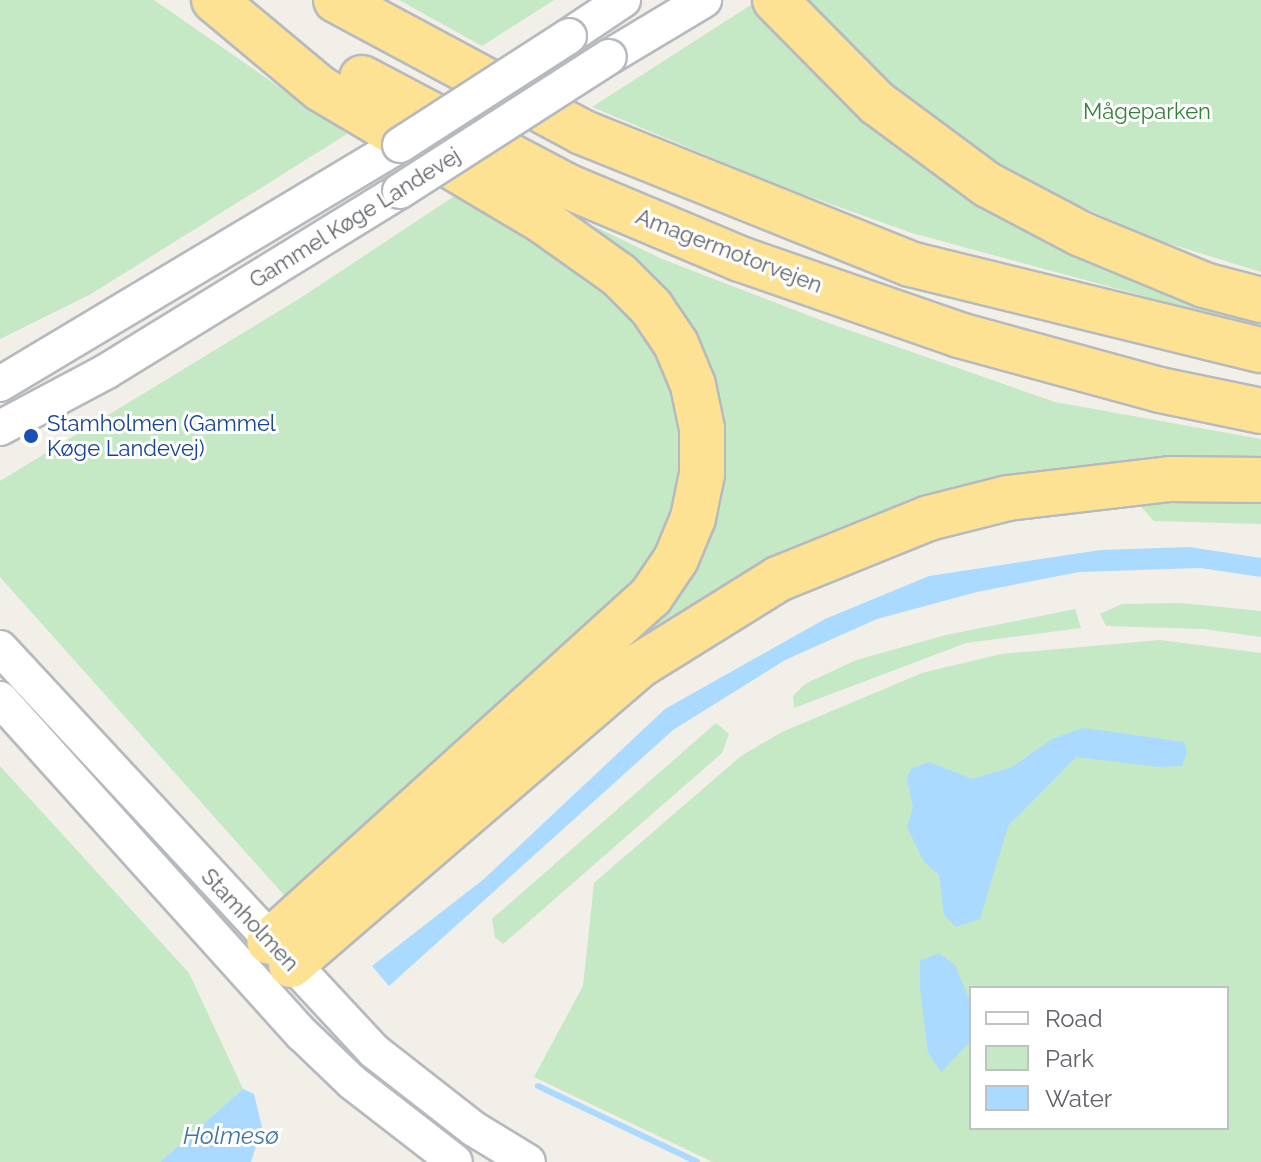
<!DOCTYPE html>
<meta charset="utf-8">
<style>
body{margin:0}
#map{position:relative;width:1261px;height:1162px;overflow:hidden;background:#f1efe8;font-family:Raleway,sans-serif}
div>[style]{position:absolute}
.green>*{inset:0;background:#c5e8c5}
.water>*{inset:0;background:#aadaff}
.stream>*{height:6px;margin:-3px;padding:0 3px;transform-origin:3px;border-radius:3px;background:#aadaff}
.roads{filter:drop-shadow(2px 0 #b6babf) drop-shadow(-2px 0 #b6babf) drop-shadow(0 2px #b6babf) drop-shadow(0 -2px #b6babf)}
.secondary>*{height:34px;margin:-17px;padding:0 17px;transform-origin:17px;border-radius:17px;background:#fff}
.highway>*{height:44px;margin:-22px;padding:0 22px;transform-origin:22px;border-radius:22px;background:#fde293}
.bridges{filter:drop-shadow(2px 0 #b6babf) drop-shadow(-2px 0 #b6babf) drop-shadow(0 2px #b6babf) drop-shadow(0 -2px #b6babf)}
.secondary-bridge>*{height:34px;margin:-17px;padding:0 17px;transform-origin:17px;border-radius:17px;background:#fff}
.dots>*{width:22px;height:22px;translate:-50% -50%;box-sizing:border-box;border:4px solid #fff;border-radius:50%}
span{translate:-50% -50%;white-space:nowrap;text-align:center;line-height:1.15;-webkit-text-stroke:6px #fff;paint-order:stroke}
.park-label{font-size:22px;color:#348238}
.street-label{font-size:22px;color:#5f6368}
.transit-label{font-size:22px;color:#164399}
.left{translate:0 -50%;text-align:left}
.water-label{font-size:24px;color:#4174aa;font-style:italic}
.legend{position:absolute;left:969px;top:986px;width:260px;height:144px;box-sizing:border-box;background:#fff;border:2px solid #bfc1c3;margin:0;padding:10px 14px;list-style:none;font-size:24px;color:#5f6368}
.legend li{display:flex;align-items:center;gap:16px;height:40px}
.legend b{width:40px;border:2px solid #bfc1c3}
</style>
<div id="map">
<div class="green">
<div style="clip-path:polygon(0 0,154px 0,347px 134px,91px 294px,0 339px)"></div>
<div style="clip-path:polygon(399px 0,554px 0,482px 46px)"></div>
<div style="clip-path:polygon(809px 0,1261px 0,1261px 272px,1151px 238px,1015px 176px,891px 85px)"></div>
<div style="clip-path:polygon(757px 1px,886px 126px,1261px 310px,1261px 328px,912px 233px,780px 186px,592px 107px)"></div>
<div style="clip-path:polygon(462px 191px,608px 287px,646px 327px,673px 377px,691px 477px,637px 595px,292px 904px,0 577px,0 481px,302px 297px)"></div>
<div style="clip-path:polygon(579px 219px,662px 259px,823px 321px,1055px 402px,1261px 439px,1261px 468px,1029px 480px,573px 705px,652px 616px,714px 433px,572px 226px)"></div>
<div style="clip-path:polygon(1261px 497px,1261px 524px,1154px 521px,1136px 501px)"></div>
<div style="clip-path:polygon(1181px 603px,1261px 611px,1261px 637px,1203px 629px,1106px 626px,1100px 614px,1122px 604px)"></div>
<div style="clip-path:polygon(1075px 609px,1081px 628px,966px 643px,794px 708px,793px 696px,805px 684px,856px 660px,946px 635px)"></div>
<div style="clip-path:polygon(evenodd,1160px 640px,1261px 653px,1261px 1162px,713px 1162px,534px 1077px,583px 986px,594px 883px,741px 756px,782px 732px,922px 673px,1001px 654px,1160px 640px,971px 988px,1227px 988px,1227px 1128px,971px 1128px,971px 988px)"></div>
<div style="clip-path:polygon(716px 723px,729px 734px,722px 753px,503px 944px,495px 937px,492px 919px)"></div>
<div style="clip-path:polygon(0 766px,189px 973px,243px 1089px,160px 1162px,0 1162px)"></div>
</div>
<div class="water">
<div style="clip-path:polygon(1189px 547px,1261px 558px,1261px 577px,1200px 568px,1079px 572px,977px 592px,877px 619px,785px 660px,673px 730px,389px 986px,372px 966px,484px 879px,665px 709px,825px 619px,929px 576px,1101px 550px)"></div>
<div style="clip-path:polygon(1083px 728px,1184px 742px,1187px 752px,1182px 766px,1159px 767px,1076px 757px,1008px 826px,980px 919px,956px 927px,944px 915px,939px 875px,924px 862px,907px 827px,913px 808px,907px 778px,911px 769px,929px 762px,972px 779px,1012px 767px,1052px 739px)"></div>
<div style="clip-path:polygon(939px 953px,955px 965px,971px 1003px,970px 1042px,941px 1072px,928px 1053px,920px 988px,920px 961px)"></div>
<div style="clip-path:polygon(243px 1089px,254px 1094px,262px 1127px,251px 1162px,160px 1162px)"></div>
</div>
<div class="stream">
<div style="left:538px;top:1086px;width:176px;rotate:25.5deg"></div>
</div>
<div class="roads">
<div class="secondary">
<div style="left:569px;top:36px;width:65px;rotate:-33.7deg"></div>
<div style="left:609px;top:57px;width:111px;rotate:-31deg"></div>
<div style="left:0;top:384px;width:466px;rotate:-30.9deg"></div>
<div style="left:0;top:428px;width:121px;rotate:-28deg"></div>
<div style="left:107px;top:371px;width:344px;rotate:-31.6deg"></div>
<div style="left:0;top:648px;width:550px;rotate:47.14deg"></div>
<div style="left:374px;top:1051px;width:127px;rotate:38deg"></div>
<div style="left:474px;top:1129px;width:63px;rotate:31.4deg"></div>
<div style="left:0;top:699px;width:451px;rotate:48deg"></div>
<div style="left:302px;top:1034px;width:69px;rotate:43.8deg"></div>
<div style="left:352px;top:1082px;width:130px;rotate:37.8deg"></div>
</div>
<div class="highway">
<div style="left:214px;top:0;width:139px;rotate:39.8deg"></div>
<div style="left:321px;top:89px;width:258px;rotate:30.7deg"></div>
<div style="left:543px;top:221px;width:93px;rotate:35.4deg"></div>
<div style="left:619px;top:275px;width:45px;rotate:45deg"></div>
<div style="left:651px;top:307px;width:45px;rotate:56deg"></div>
<div style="left:676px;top:344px;width:44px;rotate:67.5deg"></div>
<div style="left:693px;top:385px;width:45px;rotate:78.4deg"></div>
<div style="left:702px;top:429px;width:45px;rotate:90deg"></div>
<div style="left:702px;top:474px;width:45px;rotate:101.6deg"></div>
<div style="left:693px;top:518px;width:44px;rotate:112.5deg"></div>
<div style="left:676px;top:559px;width:45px;rotate:124deg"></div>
<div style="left:651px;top:596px;width:515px;rotate:137.83deg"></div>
<div style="left:336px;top:0;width:279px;rotate:28.2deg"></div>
<div style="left:582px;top:132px;width:354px;rotate:21.9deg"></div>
<div style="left:910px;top:264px;width:361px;rotate:13.8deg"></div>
<div style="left:775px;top:0;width:145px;rotate:45.3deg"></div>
<div style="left:877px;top:103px;width:138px;rotate:36.5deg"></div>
<div style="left:988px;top:185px;width:105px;rotate:27.8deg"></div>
<div style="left:1081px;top:234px;width:133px;rotate:22.5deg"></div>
<div style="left:1204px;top:285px;width:59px;rotate:14.7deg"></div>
<div style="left:362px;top:78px;width:234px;rotate:27.8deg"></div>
<div style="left:569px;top:187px;width:186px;rotate:22.8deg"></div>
<div style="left:740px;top:259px;width:232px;rotate:19.1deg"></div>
<div style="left:959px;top:335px;width:208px;rotate:15.3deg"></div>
<div style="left:1160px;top:390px;width:103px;rotate:11.7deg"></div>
<div style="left:291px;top:965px;width:460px;rotate:-40.7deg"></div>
<div style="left:640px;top:665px;width:163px;rotate:-31.9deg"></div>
<div style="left:778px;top:579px;width:163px;rotate:-22deg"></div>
<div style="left:929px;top:518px;width:81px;rotate:-14.2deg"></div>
<div style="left:1008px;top:498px;width:163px;rotate:-6.7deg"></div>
<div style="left:1170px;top:479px;width:91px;rotate:0.6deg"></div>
</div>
</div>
<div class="bridges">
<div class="secondary-bridge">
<div style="left:400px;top:145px;width:201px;rotate:-32.8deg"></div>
<div style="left:400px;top:191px;width:248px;rotate:-32.7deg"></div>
</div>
</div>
<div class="dots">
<div style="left:31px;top:436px;background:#1a4fb4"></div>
</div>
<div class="park-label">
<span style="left:1147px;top:112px">Mågeparken</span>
</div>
<div class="street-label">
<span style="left:355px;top:218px;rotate:-32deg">Gammel Køge Landevej</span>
<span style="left:729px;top:251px;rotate:21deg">Amagermotorvejen</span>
<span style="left:250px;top:920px;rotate:47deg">Stamholmen</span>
</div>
<div class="transit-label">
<span class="left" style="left:47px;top:436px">Stamholmen (Gammel<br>Køge Landevej)</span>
</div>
<div class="water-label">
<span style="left:231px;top:1136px">Holmesø</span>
</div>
<ul class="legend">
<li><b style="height:10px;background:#fff"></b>Road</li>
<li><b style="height:22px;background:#c5e8c5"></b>Park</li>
<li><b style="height:22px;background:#aadaff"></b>Water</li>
</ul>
</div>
